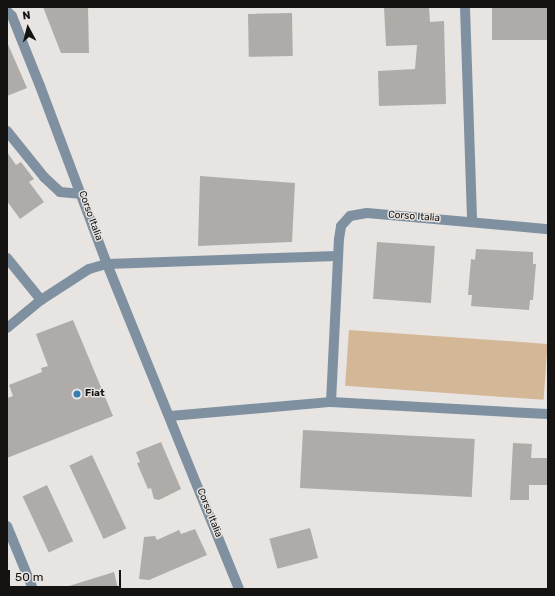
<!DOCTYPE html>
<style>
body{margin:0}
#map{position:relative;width:555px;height:596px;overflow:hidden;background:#e8e4e1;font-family:Rubik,sans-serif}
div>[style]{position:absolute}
.green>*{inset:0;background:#d3b796;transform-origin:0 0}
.building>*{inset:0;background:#aeaba8;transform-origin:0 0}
.minor>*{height:10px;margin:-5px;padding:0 5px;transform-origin:5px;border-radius:5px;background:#7f91a0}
.dots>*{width:11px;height:11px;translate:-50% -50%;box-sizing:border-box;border:2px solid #e8e4e1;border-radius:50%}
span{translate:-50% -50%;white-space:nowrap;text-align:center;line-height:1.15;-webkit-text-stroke:3px #e8e4e1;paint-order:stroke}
.street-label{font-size:10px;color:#141312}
.poi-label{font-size:10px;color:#141312;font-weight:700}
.left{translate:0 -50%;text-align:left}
.frame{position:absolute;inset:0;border:8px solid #141312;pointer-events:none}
.north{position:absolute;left:8px;top:8px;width:40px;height:40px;-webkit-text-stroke:3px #e8e4e1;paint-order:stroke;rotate:353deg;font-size:11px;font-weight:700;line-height:16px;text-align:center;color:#141312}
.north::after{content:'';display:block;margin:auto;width:14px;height:18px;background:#141312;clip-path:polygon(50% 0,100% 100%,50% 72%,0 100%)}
.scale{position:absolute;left:8px;top:570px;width:113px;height:18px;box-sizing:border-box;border:2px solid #141312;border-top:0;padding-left:5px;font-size:12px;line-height:14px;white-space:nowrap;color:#141312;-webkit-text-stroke:3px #e8e4e1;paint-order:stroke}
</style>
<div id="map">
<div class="green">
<div style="left:349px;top:330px;width:199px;height:56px;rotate:4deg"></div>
</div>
<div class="building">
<div style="clip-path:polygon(43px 7px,88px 7px,89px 53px,61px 53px)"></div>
<div style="clip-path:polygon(384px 7px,429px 7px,430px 22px,444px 21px,446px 104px,379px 106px,378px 71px,415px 69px,417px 45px,386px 46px)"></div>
<div style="left:492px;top:7px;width:56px;height:33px"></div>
<div style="left:292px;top:13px;width:43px;height:44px;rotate:89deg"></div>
<div style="clip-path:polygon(7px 42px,27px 88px,7px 96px)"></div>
<div style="clip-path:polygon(7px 152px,16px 165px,21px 162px,34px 179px,29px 182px,44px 202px,20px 219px,7px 201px)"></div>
<div style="clip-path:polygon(200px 176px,295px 183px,292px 242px,198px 246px)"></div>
<div style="left:377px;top:242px;width:58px;height:57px;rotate:4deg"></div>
<div style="clip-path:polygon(476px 249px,533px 252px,533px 264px,536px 264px,533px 300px,530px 300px,529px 310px,471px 306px,472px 295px,468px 295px,471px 259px,475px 260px)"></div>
<div style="clip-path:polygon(73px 320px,113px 416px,7px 458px,7px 398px,13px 396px,9px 385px,42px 372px,41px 368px,48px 366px,36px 334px)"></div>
<div style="left:303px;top:430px;width:172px;height:58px;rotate:3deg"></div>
<div style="clip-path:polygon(161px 442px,181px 489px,159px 500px,154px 499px,151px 488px,148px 489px,137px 463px,140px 462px,136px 452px)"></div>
<div style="clip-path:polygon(513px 443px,532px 444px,531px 458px,548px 458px,548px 485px,529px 485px,529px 500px,510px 500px)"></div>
<div style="left:92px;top:455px;width:81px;height:25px;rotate:65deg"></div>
<div style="left:47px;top:485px;width:62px;height:27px;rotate:65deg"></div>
<div style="left:310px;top:528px;width:31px;height:42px;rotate:75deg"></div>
<div style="clip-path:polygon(195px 529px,207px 555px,149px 580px,139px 579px,144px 537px,155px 536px,157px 540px,179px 530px,181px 534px)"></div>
<div style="clip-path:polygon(114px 572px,118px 589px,70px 589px,69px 586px)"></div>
</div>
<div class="minor">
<div style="left:465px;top:7px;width:214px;rotate:88.1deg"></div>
<div style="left:7px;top:11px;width:7px;rotate:45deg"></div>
<div style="left:12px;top:16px;width:75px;rotate:68.2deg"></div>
<div style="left:40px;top:86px;width:190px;rotate:69.4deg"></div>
<div style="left:107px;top:264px;width:351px;rotate:67.9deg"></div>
<div style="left:7px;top:131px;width:59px;rotate:51.2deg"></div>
<div style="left:44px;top:177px;width:22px;rotate:43deg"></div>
<div style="left:60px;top:192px;width:22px;rotate:5deg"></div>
<div style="left:7px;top:258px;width:54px;rotate:51deg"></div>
<div style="left:7px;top:328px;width:44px;rotate:-39.5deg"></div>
<div style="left:41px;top:300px;width:57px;rotate:-32.9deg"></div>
<div style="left:89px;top:269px;width:19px;rotate:-16deg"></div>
<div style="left:107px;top:264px;width:230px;rotate:-2deg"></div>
<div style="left:331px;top:402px;width:163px;rotate:-87.2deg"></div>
<div style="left:339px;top:239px;width:13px;rotate:-81deg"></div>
<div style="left:341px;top:226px;width:13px;rotate:-48deg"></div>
<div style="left:350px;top:216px;width:17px;rotate:-10deg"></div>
<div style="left:367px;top:213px;width:182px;rotate:5.1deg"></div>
<div style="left:170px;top:416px;width:162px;rotate:-5deg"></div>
<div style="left:331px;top:402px;width:217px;rotate:3.2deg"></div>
<div style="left:7px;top:526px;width:68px;rotate:67.6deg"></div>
</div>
<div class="dots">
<div style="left:77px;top:394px;background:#357eb2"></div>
</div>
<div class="street-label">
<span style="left:90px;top:216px;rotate:70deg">Corso Italia</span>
<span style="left:414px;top:217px;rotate:4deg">Corso Italia</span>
<span style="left:209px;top:513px;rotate:68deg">Corso Italia</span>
</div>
<div class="poi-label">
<span class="left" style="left:85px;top:394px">Fiat</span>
</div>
<div class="frame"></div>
<div class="north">N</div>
<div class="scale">50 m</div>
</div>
